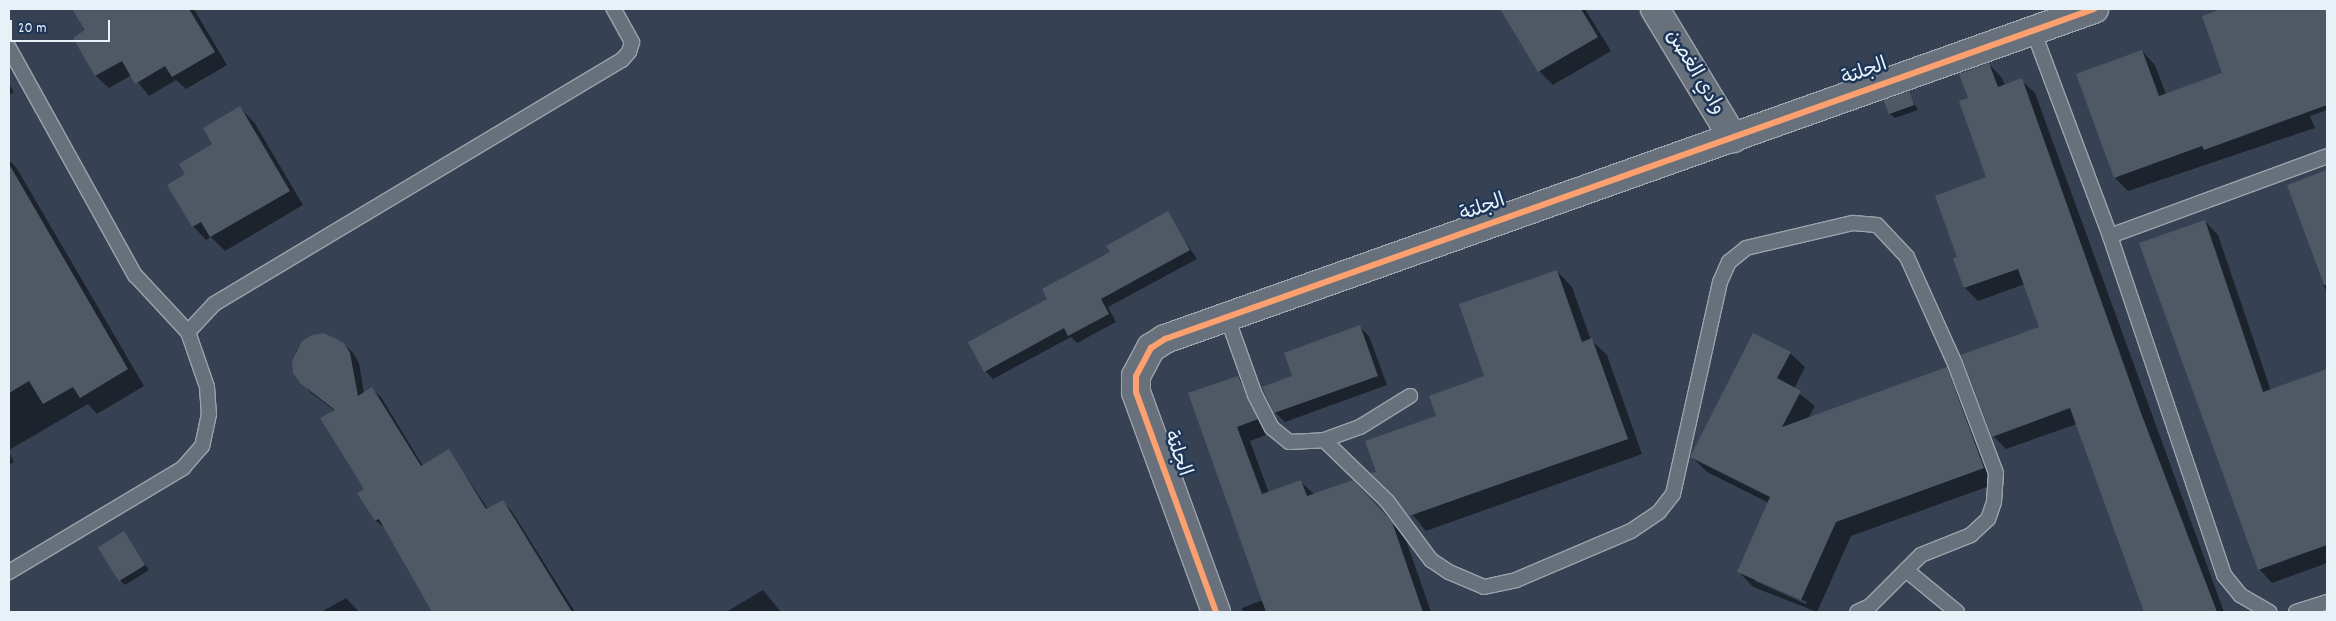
<!DOCTYPE html>
<meta charset="utf-8">
<style>
body{margin:0}
#map{position:relative;width:2336px;height:621px;overflow:hidden;background:#364254;font-family:Dekko,"Playpen Sans Arabic",sans-serif}
div>[style]{position:absolute}
.shadow>*{inset:0;background:#0007}
.building>*{inset:0;background:#4f5966;transform-origin:0 0}
.roads{filter:drop-shadow(1px 0 #9ba2ab) drop-shadow(-1px 0 #9ba2ab) drop-shadow(0 1px #9ba2ab) drop-shadow(0 -1px #9ba2ab)}
.service>*{height:14px;margin:-7px;padding:0 7px;transform-origin:7px;border-radius:7px;background:#68717b}
.minor>*{height:28px;margin:-14px;padding:0 14px;transform-origin:14px;border-radius:14px;background:#68717b}
.cycleway>*{height:6px;margin:-3px;padding:0 3px;transform-origin:3px;border-radius:3px;background:#fca06f}
span{translate:-50% -50%;white-space:nowrap;text-align:center;line-height:1.15;-webkit-text-stroke:5px #1d3557;paint-order:stroke}
.street-label{font-size:20px;color:#e8f1f8}
.frame{position:absolute;inset:0;border:10px solid #e8f1f8;pointer-events:none}
.scale{position:absolute;left:10px;top:20px;width:100px;height:22px;box-sizing:border-box;border:2px solid #e8f1f8;border-top:0;padding-left:6px;font-size:15px;line-height:18px;white-space:nowrap;color:#e8f1f8;-webkit-text-stroke:4px #1d3557;paint-order:stroke}
</style>
<div id="map">
<div class="shadow">
<div style="clip-path:polygon(85px 9px,194px 9px,227px 65px,186px 89px,176px 80px,149px 96px,132px 75px,109px 88px,96px 76px,74px 38px,87px 31px,77px 14px)"></div>
<div style="clip-path:polygon(1502px 9px,1585px 9px,1611px 51px,1553px 85px,1539px 71px)"></div>
<div style="clip-path:polygon(2224px 9px,2327px 9px,2327px 110px,2310px 116px,2315px 128px,2128px 191px,2115px 178px,2142px 51px,2155px 65px,2166px 94px,2224px 73px,2203px 16px)"></div>
<div style="clip-path:polygon(1989px 64px,2002px 78px,2005px 86px,2021px 80px,2035px 93px,2224px 612px,2146px 612px,2077px 424px,2006px 449px,1993px 436px,2041px 328px,2025px 284px,1978px 301px,1965px 288px,1955px 259px,1958px 258px,1988px 178px,1969px 99px)"></div>
<div style="clip-path:polygon(9px 84px,14px 92px,9px 95px)"></div>
<div style="clip-path:polygon(1908px 93px,1918px 110px,1895px 118px,1890px 114px)"></div>
<div style="clip-path:polygon(240px 108px,254px 122px,303px 205px,225px 251px,211px 237px,206px 240px,193px 226px,187px 175px)"></div>
<div style="clip-path:polygon(9px 160px,16px 167px,144px 386px,97px 414px,88px 404px,9px 450px)"></div>
<div style="clip-path:polygon(2327px 172px,2327px 294px,2289px 186px)"></div>
<div style="clip-path:polygon(1167px 213px,1197px 259px,1108px 307px,1116px 322px,1077px 343px,1071px 337px,993px 379px,985px 371px,1049px 299px)"></div>
<div style="clip-path:polygon(2205px 221px,2218px 235px,2271px 391px,2327px 370px,2327px 563px,2272px 583px,2259px 569px)"></div>
<div style="clip-path:polygon(1557px 271px,1572px 287px,1591px 340px,1607px 355px,1642px 454px,1426px 531px,1378px 472px,1486px 377px)"></div>
<div style="clip-path:polygon(1360px 327px,1369px 336px,1387px 385px,1285px 422px,1275px 412px,1294px 377px)"></div>
<div style="clip-path:polygon(312px 336px,344px 344px,353px 353px,359px 363px,364px 393px,372px 389px,381px 397px,423px 466px,449px 451px,488px 509px,502px 501px,511px 510px,575px 612px,435px 612px,386px 529px,376px 521px,359px 494px,365px 490px,335px 411px,310px 392px,294px 373px,296px 351px)"></div>
<div style="clip-path:polygon(evenodd,1790px 353px,1805px 367px,1794px 389px,1815px 406px,1808px 419px,1947px 369px,1961px 384px,1998px 483px,1851px 536px,1817px 612px,1753px 587px,1739px 572px,1769px 503px,1707px 472px,1692px 457px,1790px 353px,1755px 578px,1807px 602px,1806px 604px,1755px 581px,1755px 578px)"></div>
<div style="clip-path:polygon(1238px 377px,1252px 391px,1271px 433px,1250px 441px,1269px 493px,1301px 482px,1314px 494px,1366px 495px,1405px 537px,1431px 612px,1243px 612px,1242px 608px,1263px 600px,1190px 394px)"></div>
<div style="clip-path:polygon(9px 453px,14px 462px,9px 465px)"></div>
<div style="clip-path:polygon(124px 533px,149px 570px,125px 585px,120px 580px)"></div>
<div style="clip-path:polygon(763px 590px,781px 612px,726px 612px)"></div>
<div style="clip-path:polygon(346px 598px,359px 612px,321px 612px)"></div>
</div>
<div class="building">
<div style="clip-path:polygon(72px 9px,189px 9px,215px 52px,172px 77px,165px 66px,135px 84px,122px 61px,95px 76px,73px 38px,85px 30px)"></div>
<div style="clip-path:polygon(1500px 9px,1581px 9px,1598px 37px,1538px 72px)"></div>
<div style="clip-path:polygon(2221px 9px,2327px 9px,2327px 105px,2204px 150px,2202px 146px,2114px 178px,2076px 74px,2142px 50px,2159px 96px,2222px 73px,2202px 16px)"></div>
<div style="clip-path:polygon(1989px 63px,1998px 87px,2022px 78px,2141px 413px,2217px 612px,2144px 612px,2070px 408px,1992px 437px,1961px 355px,2039px 327px,2018px 269px,1964px 288px,1953px 259px,1957px 257px,1935px 196px,1986px 177px,1959px 101px,1968px 98px,1959px 74px)"></div>
<div style="left:1909px;top:91px;width:15px;height:27px;rotate:70deg"></div>
<div style="clip-path:polygon(240px 106px,290px 191px,210px 237px,201px 222px,192px 227px,167px 185px,185px 174px,179px 164px,212px 144px,203px 128px)"></div>
<div style="clip-path:polygon(9px 164px,128px 369px,80px 398px,73px 387px,43px 404px,29px 381px,9px 393px)"></div>
<div style="clip-path:polygon(2327px 170px,2327px 285px,2324px 285px,2287px 185px)"></div>
<div style="clip-path:polygon(1168px 211px,1190px 250px,1101px 299px,1109px 314px,1068px 336px,1064px 328px,984px 372px,968px 342px,1047px 299px,1042px 289px,1110px 252px,1106px 246px)"></div>
<div style="clip-path:polygon(2205px 220px,2263px 392px,2327px 369px,2327px 545px,2258px 570px,2139px 243px)"></div>
<div style="clip-path:polygon(1557px 270px,1582px 342px,1592px 338px,1628px 439px,1409px 516px,1371px 473px,1376px 472px,1365px 441px,1436px 416px,1429px 396px,1484px 376px,1459px 304px)"></div>
<div style="clip-path:polygon(1360px 325px,1378px 376px,1274px 413px,1262px 387px,1292px 376px,1284px 353px)"></div>
<div style="clip-path:polygon(324px 333px,344px 343px,350px 353px,358px 396px,372px 387px,421px 466px,449px 449px,486px 509px,503px 500px,572px 612px,432px 612px,379px 519px,375px 521px,357px 493px,364px 489px,320px 418px,335px 410px,300px 383px,293px 373px,292px 361px,302px 341px,312px 335px)"></div>
<div style="clip-path:polygon(1753px 333px,1791px 352px,1777px 378px,1801px 391px,1782px 427px,1947px 367px,1984px 468px,1836px 522px,1801px 600px,1737px 572px,1770px 497px,1690px 457px)"></div>
<div style="clip-path:polygon(1238px 376px,1258px 419px,1237px 427px,1262px 494px,1301px 480px,1307px 496px,1353px 480px,1392px 522px,1423px 612px,1266px 612px,1188px 393px)"></div>
<div style="left:124px;top:531px;width:40px;height:31px;rotate:58deg"></div>
</div>
<div class="roads">
<div class="service">
<div style="left:2033px;top:30px;width:220px;rotate:69.5deg"></div>
<div style="left:2110px;top:236px;width:358px;rotate:71.4deg"></div>
<div style="left:2224px;top:575px;width:26px;rotate:51deg"></div>
<div style="left:2240px;top:595px;width:34px;rotate:30deg"></div>
<div style="left:9px;top:48px;width:260px;rotate:61deg"></div>
<div style="left:135px;top:275px;width:78px;rotate:47.1deg"></div>
<div style="left:188px;top:332px;width:58px;rotate:70.9deg"></div>
<div style="left:207px;top:387px;width:27px;rotate:86deg"></div>
<div style="left:209px;top:414px;width:33px;rotate:102deg"></div>
<div style="left:202px;top:446px;width:29px;rotate:131deg"></div>
<div style="left:183px;top:468px;width:203px;rotate:149.1deg"></div>
<div style="left:2110px;top:236px;width:231px;rotate:-20.2deg"></div>
<div style="left:1227px;top:317px;width:83px;rotate:70.3deg"></div>
<div style="left:1255px;top:395px;width:37px;rotate:63deg"></div>
<div style="left:1272px;top:428px;width:22px;rotate:39deg"></div>
<div style="left:1289px;top:442px;width:35px;rotate:-3deg"></div>
<div style="left:1324px;top:440px;width:38px;rotate:-20deg"></div>
<div style="left:1360px;top:427px;width:59px;rotate:-31.8deg"></div>
<div style="left:188px;top:332px;width:38px;rotate:-47deg"></div>
<div style="left:214px;top:304px;width:475px;rotate:-30.9deg"></div>
<div style="left:622px;top:60px;width:11px;rotate:-49deg"></div>
<div style="left:629px;top:52px;width:10px;rotate:-73deg"></div>
<div style="left:632px;top:42px;width:38px;rotate:-119deg"></div>
<div style="left:1324px;top:440px;width:88px;rotate:44.1deg"></div>
<div style="left:1387px;top:501px;width:74px;rotate:53.3deg"></div>
<div style="left:1431px;top:560px;width:22px;rotate:34deg"></div>
<div style="left:1449px;top:572px;width:38px;rotate:23deg"></div>
<div style="left:1484px;top:587px;width:33px;rotate:-12deg"></div>
<div style="left:1516px;top:580px;width:125px;rotate:-23.1deg"></div>
<div style="left:1631px;top:531px;width:34px;rotate:-34deg"></div>
<div style="left:1659px;top:512px;width:23px;rotate:-52deg"></div>
<div style="left:1673px;top:494px;width:217px;rotate:-77.5deg"></div>
<div style="left:1720px;top:282px;width:22px;rotate:-66deg"></div>
<div style="left:1729px;top:262px;width:22px;rotate:-39deg"></div>
<div style="left:1746px;top:248px;width:110px;rotate:-13.2deg"></div>
<div style="left:1853px;top:223px;width:24px;rotate:5deg"></div>
<div style="left:1877px;top:225px;width:44px;rotate:46.8deg"></div>
<div style="left:1907px;top:257px;width:117px;rotate:65.8deg"></div>
<div style="left:1955px;top:364px;width:116px;rotate:69.4deg"></div>
<div style="left:1996px;top:473px;width:29px;rotate:94deg"></div>
<div style="left:1994px;top:502px;width:18px;rotate:109deg"></div>
<div style="left:1988px;top:519px;width:23px;rotate:137deg"></div>
<div style="left:1971px;top:535px;width:54px;rotate:158.2deg"></div>
<div style="left:1921px;top:555px;width:72px;rotate:135deg"></div>
<div style="left:1870px;top:606px;width:14px;rotate:155deg"></div>
<div style="left:1906px;top:570px;width:66px;rotate:39.5deg"></div>
<div style="left:2296px;top:612px;width:33px;rotate:-18deg"></div>
</div>
<div class="minor">
<div style="left:1655px;top:9px;width:151px;rotate:58.8deg"></div>
<div style="left:1216px;top:612px;width:234px;rotate:-110deg"></div>
<div style="left:1136px;top:392px;width:16px;rotate:-90deg"></div>
<div style="left:1136px;top:376px;width:32px;rotate:-62deg"></div>
<div style="left:1151px;top:348px;width:17px;rotate:-33deg"></div>
<div style="left:1165px;top:339px;width:986px;rotate:-19.56deg"></div>
</div>
</div>
<div class="cycleway">
<div style="left:1216px;top:612px;width:234px;rotate:-110deg"></div>
<div style="left:1136px;top:392px;width:16px;rotate:-90deg"></div>
<div style="left:1136px;top:376px;width:32px;rotate:-62deg"></div>
<div style="left:1151px;top:348px;width:17px;rotate:-33deg"></div>
<div style="left:1165px;top:339px;width:986px;rotate:-19.56deg"></div>
</div>
<div class="street-label">
<span style="left:1694px;top:73px;rotate:59deg">وادي الغصن</span>
<span style="left:1865px;top:73px;rotate:-20deg">الجلتة</span>
<span style="left:1483px;top:209px;rotate:-20deg">الجلتة</span>
<span style="left:1176px;top:454px;rotate:70deg">الجلتة</span>
</div>
<div class="frame"></div>
<div class="scale">20 m</div>
</div>
